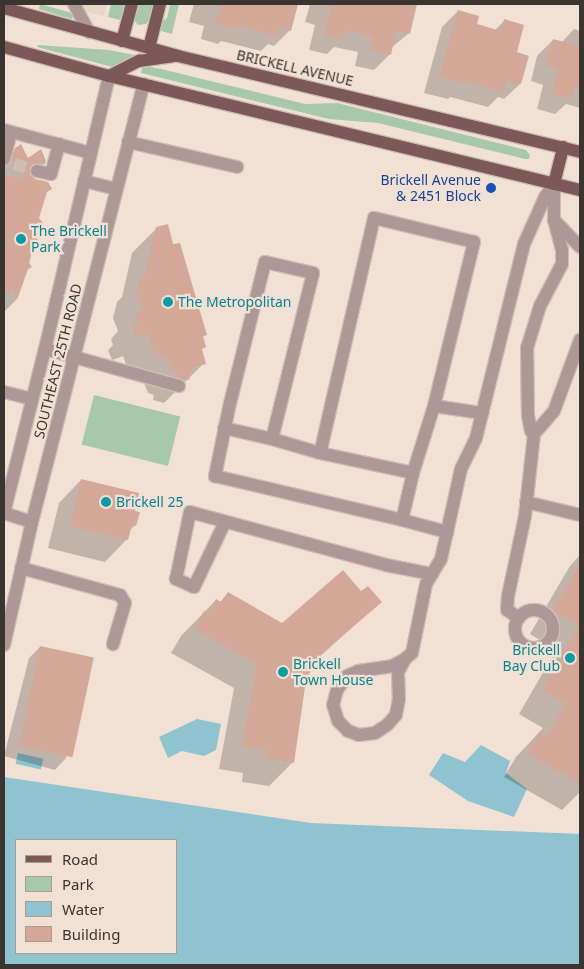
<!DOCTYPE html>
<style>
body{margin:0}
#map{position:relative;width:584px;height:969px;overflow:hidden;background:#f1e1d5;font-family:"Noto Sans",sans-serif}
div>[style]{position:absolute}
.commercial>*{inset:0;background:#e6d8c5}
.green>*{inset:0;background:#a7c9aa;transform-origin:0 0}
.water>*{inset:0;background:#8fc3cf;transform-origin:0 0}
.shadow>*{inset:0;background:#0003}
.building>*{inset:0;background:#d4a899;transform-origin:0 0}
.minor-tunnel>*{height:12px;margin-top:-6px;transform-origin:0;background:repeating-linear-gradient(90deg,#cdbfb4 0 12px,transparent 0 18px)}
.roads{filter:drop-shadow(1px 0 #cdbfb4) drop-shadow(-1px 0 #cdbfb4) drop-shadow(0 1px #cdbfb4) drop-shadow(0 -1px #cdbfb4)}
.minor>*{height:12px;margin:-6px;padding:0 6px;transform-origin:6px;border-radius:6px;background:#ad9797}
.minor>.ring{margin:-6px;padding:0;box-sizing:content-box;background:none;border:12px solid #ad9797;border-radius:50%}
.major>*{height:12px;margin:-6px;padding:0 6px;transform-origin:6px;border-radius:6px;background:#7c5859}
.dots>*{width:14px;height:14px;translate:-50% -50%;box-sizing:border-box;border:2px solid #f1e1d5;border-radius:50%}
span{translate:-50% -50%;white-space:nowrap;text-align:center;line-height:1.15;-webkit-text-stroke:4.5px #f1e1d5;paint-order:stroke}
.street-label{font-size:14px;color:#3b3531}
.transit-label{font-size:14px;color:#164399}
.right{translate:-100% -50%;text-align:right}
.culture-label{font-size:14px;color:#0d838f}
.left{translate:0 -50%;text-align:left}
.frame{position:absolute;inset:0;border:5px solid #3b3531;pointer-events:none}
.legend{position:absolute;left:15px;top:839px;width:162px;height:115px;box-sizing:border-box;background:#f1e1d5;border:1px solid #a89c93;margin:0;padding:6px 9px;list-style:none;font-size:15px;color:#3b3531}
.legend li{display:flex;align-items:center;gap:10px;height:25px}
.legend b{width:25px;border:1px solid #a89c93}
</style>
<div id="map">
<div class="commercial">
<div style="clip-path:polygon(54px 4px,107px 4px,104px 16px)"></div>
</div>
<div class="green">
<div style="clip-path:polygon(40px 4px,72px 13px,73px 17px,71px 19px,39px 9px)"></div>
<div style="clip-path:polygon(111px 4px,126px 4px,120px 20px,108px 17px)"></div>
<div style="clip-path:polygon(135px 4px,155px 4px,151px 18px,146px 24px,138px 25px,133px 19px)"></div>
<div style="clip-path:polygon(170px 4px,179px 4px,172px 34px,161px 31px,160px 28px,161px 22px,167px 18px)"></div>
<div style="clip-path:polygon(38px 45px,109px 50px,140px 56px,116px 68px,37px 47px)"></div>
<div style="clip-path:polygon(149px 67px,161px 69px,305px 104px,337px 103px,526px 150px,530px 155px,529px 159px,525px 159px,378px 123px,329px 119px,141px 73px,142px 68px)"></div>
<div style="left:94px;top:395px;width:89px;height:51px;rotate:14deg"></div>
</div>
<div class="water">
<div style="clip-path:polygon(197px 719px,221px 724px,216px 750px,204px 756px,182px 751px,168px 758px,159px 737px)"></div>
<div style="clip-path:polygon(481px 745px,510px 761px,506px 773px,527px 789px,514px 817px,468px 801px,429px 775px,443px 753px,465px 762px)"></div>
<div style="left:18px;top:753px;width:26px;height:11px;rotate:13deg"></div>
<div style="clip-path:polygon(evenodd,4px 777px,311px 823px,580px 834px,580px 965px,4px 965px,4px 777px,16px 840px,176px 840px,176px 953px,16px 953px,16px 840px)"></div>
</div>
<div class="shadow">
<div style="clip-path:polygon(194px 4px,297px 4px,290px 30px,274px 46px,268px 44px,261px 51px,221px 41px,218px 44px,201px 39px,204px 26px,189px 22px)"></div>
<div style="clip-path:polygon(310px 4px,415px 4px,409px 33px,391px 48px,389px 55px,374px 70px,355px 66px,358px 52px,334px 47px,327px 54px,309px 50px,315px 25px,305px 22px)"></div>
<div style="clip-path:polygon(458px 11px,476px 25px,495px 30px,504px 21px,515px 53px,528px 56px,520px 84px,504px 99px,498px 97px,488px 107px,450px 97px,448px 99px,424px 93px,442px 27px)"></div>
<div style="clip-path:polygon(574px 29px,580px 31px,580px 108px,566px 104px,555px 114px,537px 109px,543px 85px,531px 81px,537px 56px,553px 40px,562px 42px)"></div>
<div style="clip-path:polygon(16px 149px,27px 159px,44px 164px,31px 177px,45px 194px,38px 218px,42px 224px,32px 234px,39px 243px,31px 250px,16px 300px,4px 312px,4px 161px)"></div>
<div style="clip-path:polygon(156px 229px,173px 246px,206px 334px,202px 338px,201px 350px,204px 363px,164px 403px,153px 400px,154px 395px,148px 393px,143px 380px,138px 382px,136px 376px,131px 378px,123px 356px,112px 360px,108px 350px,113px 345px,111px 339px,118px 331px,113px 318px,117px 302px,122px 297px,132px 253px)"></div>
<div style="clip-path:polygon(81px 480px,133px 511px,135px 525px,129px 531px,127px 539px,105px 562px,48px 548px,59px 503px)"></div>
<div style="clip-path:polygon(580px 555px,580px 792px,562px 810px,504px 777px,516px 757px,543px 728px,519px 714px,556px 650px,530px 634px,570px 566px)"></div>
<div style="clip-path:polygon(361px 593px,380px 602px,315px 661px,305px 679px,292px 763px,269px 786px,242px 782px,243px 773px,219px 769px,234px 688px,171px 653px,181px 636px,216px 600px,220px 602px,228px 594px,282px 624px)"></div>
<div style="clip-path:polygon(40px 647px,93px 658px,66px 758px,55px 770px,4px 756px,29px 658px)"></div>
</div>
<div class="building">
<div style="clip-path:polygon(221px 4px,298px 4px,291px 31px,279px 28px,277px 36px,236px 25px,235px 29px,215px 24px)"></div>
<div style="clip-path:polygon(331px 4px,369px 4px,380px 6px,381px 4px,417px 4px,410px 34px,396px 31px,391px 55px,370px 50px,373px 37px,345px 30px,343px 40px,324px 35px)"></div>
<div style="clip-path:polygon(458px 10px,479px 16px,477px 24px,501px 31px,504px 19px,524px 25px,517px 52px,529px 56px,521px 84px,507px 81px,504px 93px,465px 81px,464px 84px,439px 77px)"></div>
<div style="clip-path:polygon(553px 39px,580px 46px,580px 88px,575px 87px,572px 99px,552px 94px,558px 69px,546px 66px)"></div>
<div style="clip-path:polygon(21px 144px,28px 158px,41px 149px,46px 161px,45px 164px,34px 163px,31px 166px,29px 173px,35px 179px,48px 182px,52px 189px,47px 192px,39px 218px,44px 224px,31px 229px,40px 243px,34px 244px,29px 263px,32px 267px,28px 269px,17px 300px,12px 290px,4px 295px,4px 175px,26px 179px,12px 159px,15px 148px)"></div>
<div style="clip-path:polygon(168px 224px,173px 244px,180px 243px,207px 335px,203px 336px,206px 347px,202px 349px,206px 364px,192px 368px,189px 380px,176px 376px,178px 371px,171px 369px,167px 357px,162px 359px,160px 353px,155px 355px,147px 333px,136px 337px,132px 325px,138px 323px,134px 314px,143px 310px,136px 293px,140px 277px,144px 278px,156px 227px)"></div>
<div style="clip-path:polygon(81px 479px,139px 493px,135px 511px,140px 512px,136px 526px,132px 525px,128px 540px,70px 526px)"></div>
<div style="clip-path:polygon(580px 563px,580px 784px,527px 753px,540px 732px,547px 736px,566px 704px,542px 690px,579px 626px,553px 610px)"></div>
<div style="clip-path:polygon(343px 570px,361px 591px,368px 586px,382px 602px,319px 656px,306px 680px,294px 763px,265px 758px,266px 750px,242px 746px,257px 664px,194px 629px,204px 611px,208px 613px,216px 599px,221px 602px,228px 592px,282px 623px)"></div>
<div style="left:40px;top:646px;width:55px;height:102px;rotate:12deg"></div>
</div>
<div class="minor-tunnel">
<div style="left:14px;top:164px;width:24px;rotate:17deg"></div>
</div>
<div class="roads">
<div class="minor">
<div style="left:74px;top:4px;width:32px;rotate:62deg"></div>
<div style="left:4px;top:130px;width:90px;rotate:14.8deg"></div>
<div style="left:128px;top:142px;width:112px;rotate:12.9deg"></div>
<div style="left:4px;top:159px;width:28px;rotate:-75deg"></div>
<div style="left:37px;top:171px;width:14px;rotate:12deg"></div>
<div style="left:51px;top:174px;width:31px;rotate:-75deg"></div>
<div style="left:84px;top:181px;width:33px;rotate:14deg"></div>
<div style="left:554px;top:220px;width:37px;rotate:46deg"></div>
<div style="left:45px;top:349px;width:139px;rotate:15.4deg"></div>
<div style="left:4px;top:392px;width:29px;rotate:14deg"></div>
<div style="left:434px;top:406px;width:169px;rotate:-76.3deg"></div>
<div style="left:474px;top:242px;width:103px;rotate:-166.5deg"></div>
<div style="left:374px;top:218px;width:241px;rotate:102.9deg"></div>
<div style="left:320px;top:453px;width:50px;rotate:-163.7deg"></div>
<div style="left:272px;top:439px;width:171px;rotate:-76.1deg"></div>
<div style="left:313px;top:273px;width:49px;rotate:-167.1deg"></div>
<div style="left:265px;top:262px;width:145px;rotate:103.9deg"></div>
<div style="left:230px;top:403px;width:75px;rotate:101.6deg"></div>
<div style="left:215px;top:476px;width:192px;rotate:13.2deg"></div>
<div style="left:402px;top:520px;width:48px;rotate:-76.8deg"></div>
<div style="left:413px;top:473px;width:70px;rotate:-72.6deg"></div>
<div style="left:434px;top:406px;width:49px;rotate:8.3deg"></div>
<div style="left:224px;top:428px;width:49px;rotate:12.9deg"></div>
<div style="left:534px;top:434px;width:4px;rotate:-135deg"></div>
<div style="left:531px;top:431px;width:15px;rotate:-101deg"></div>
<div style="left:528px;top:416px;width:68px;rotate:-90.8deg"></div>
<div style="left:527px;top:348px;width:44px;rotate:-72.8deg"></div>
<div style="left:540px;top:306px;width:47px;rotate:-62.4deg"></div>
<div style="left:562px;top:264px;width:14px;rotate:-90deg"></div>
<div style="left:562px;top:250px;width:31px;rotate:-105deg"></div>
<div style="left:554px;top:220px;width:36px;rotate:-90deg"></div>
<div style="left:320px;top:453px;width:95px;rotate:12.1deg"></div>
<div style="left:526px;top:502px;width:56px;rotate:13.5deg"></div>
<div style="left:4px;top:513px;width:169px;rotate:-76deg"></div>
<div style="left:45px;top:349px;width:280px;rotate:-76.8deg"></div>
<div style="left:4px;top:513px;width:29px;rotate:18deg"></div>
<div style="left:402px;top:520px;width:47px;rotate:14.9deg"></div>
<div style="left:225px;top:522px;width:72px;rotate:115.5deg"></div>
<div style="left:194px;top:587px;width:20px;rotate:-156deg"></div>
<div style="left:176px;top:579px;width:68px;rotate:-78.2deg"></div>
<div style="left:190px;top:512px;width:203px;rotate:15.1deg"></div>
<div style="left:386px;top:565px;width:47px;rotate:11.1deg"></div>
<div style="left:21px;top:568px;width:103px;rotate:15.3deg"></div>
<div style="left:120px;top:595px;width:9px;rotate:58deg"></div>
<div style="left:125px;top:603px;width:43px;rotate:106.3deg"></div>
<div class="ring" style="left:515px;top:610px;width:26px;height:26px"></div>
<div style="left:519px;top:618px;width:14px;rotate:-146deg"></div>
<div style="left:507px;top:610px;width:14px;rotate:-86deg"></div>
<div style="left:508px;top:596px;width:82px;rotate:-78deg"></div>
<div style="left:525px;top:516px;width:82px;rotate:-83.7deg"></div>
<div style="left:534px;top:434px;width:30px;rotate:-49deg"></div>
<div style="left:554px;top:411px;width:76px;rotate:-69.9deg"></div>
<div style="left:4px;top:645px;width:126px;rotate:-77.2deg"></div>
<div style="left:32px;top:522px;width:452px;rotate:-75.7deg"></div>
<div style="left:405px;top:659px;width:15px;rotate:118deg"></div>
<div style="left:398px;top:672px;width:27px;rotate:88deg"></div>
<div style="left:399px;top:699px;width:16px;rotate:101deg"></div>
<div style="left:396px;top:715px;width:13px;rotate:132deg"></div>
<div style="left:387px;top:725px;width:14px;rotate:146deg"></div>
<div style="left:375px;top:733px;width:16px;rotate:173deg"></div>
<div style="left:359px;top:735px;width:12px;rotate:-160deg"></div>
<div style="left:348px;top:731px;width:14px;rotate:-135deg"></div>
<div style="left:338px;top:721px;width:17px;rotate:-107deg"></div>
<div style="left:333px;top:705px;width:16px;rotate:-75deg"></div>
<div style="left:337px;top:690px;width:17px;rotate:-54deg"></div>
<div style="left:347px;top:676px;width:12px;rotate:-24deg"></div>
<div style="left:358px;top:671px;width:34px;rotate:-8deg"></div>
<div style="left:392px;top:666px;width:15px;rotate:-28deg"></div>
<div style="left:405px;top:659px;width:9px;rotate:-41deg"></div>
<div style="left:412px;top:653px;width:70px;rotate:-78.5deg"></div>
<div style="left:426px;top:584px;width:29px;rotate:-59deg"></div>
<div style="left:441px;top:559px;width:92px;rotate:-77.5deg"></div>
<div style="left:461px;top:469px;width:34px;rotate:-64deg"></div>
<div style="left:476px;top:438px;width:200px;rotate:-76.1deg"></div>
<div style="left:524px;top:244px;width:51px;rotate:-65.9deg"></div>
<div style="left:545px;top:197px;width:16px;rotate:-55deg"></div>
</div>
<div class="major">
<div style="left:4px;top:8px;width:180px;rotate:15.4deg"></div>
<div style="left:178px;top:56px;width:413px;rotate:13.4deg"></div>
<div style="left:122px;top:41px;width:38px;rotate:-75deg"></div>
<div style="left:4px;top:47px;width:109px;rotate:15.4deg"></div>
<div style="left:109px;top:76px;width:485px;rotate:13.6deg"></div>
<div style="left:149px;top:48px;width:45px;rotate:-76deg"></div>
<div style="left:109px;top:76px;width:34px;rotate:-27deg"></div>
<div style="left:139px;top:61px;width:34px;rotate:-8deg"></div>
<div style="left:554px;top:184px;width:38px;rotate:-76deg"></div>
</div>
</div>
<div class="dots">
<div style="left:491px;top:188px;background:#1a4fb4"></div>
<div style="left:21px;top:239px;background:#0f9aa8"></div>
<div style="left:168px;top:302px;background:#0f9aa8"></div>
<div style="left:106px;top:502px;background:#0f9aa8"></div>
<div style="left:570px;top:658px;background:#0f9aa8"></div>
<div style="left:283px;top:672px;background:#0f9aa8"></div>
</div>
<div class="street-label">
<span style="left:295px;top:68px;rotate:13deg">BRICKELL AVENUE</span>
<span style="left:58px;top:361px;rotate:-76deg">SOUTHEAST 25TH ROAD</span>
</div>
<div class="transit-label">
<span class="right" style="left:481px;top:188px">Brickell Avenue<br>&amp; 2451 Block</span>
</div>
<div class="culture-label">
<span class="left" style="left:31px;top:239px">The Brickell<br>Park</span>
<span class="left" style="left:178px;top:302px">The Metropolitan</span>
<span class="left" style="left:116px;top:502px">Brickell 25</span>
<span class="right" style="left:560px;top:658px">Brickell<br>Bay Club</span>
<span class="left" style="left:293px;top:672px">Brickell<br>Town House</span>
</div>
<div class="frame"></div>
<ul class="legend">
<li><b style="height:6px;background:#7c5859"></b>Road</li>
<li><b style="height:14px;background:#a7c9aa"></b>Park</li>
<li><b style="height:14px;background:#8fc3cf"></b>Water</li>
<li><b style="height:14px;background:#d4a899"></b>Building</li>
</ul>
</div>
